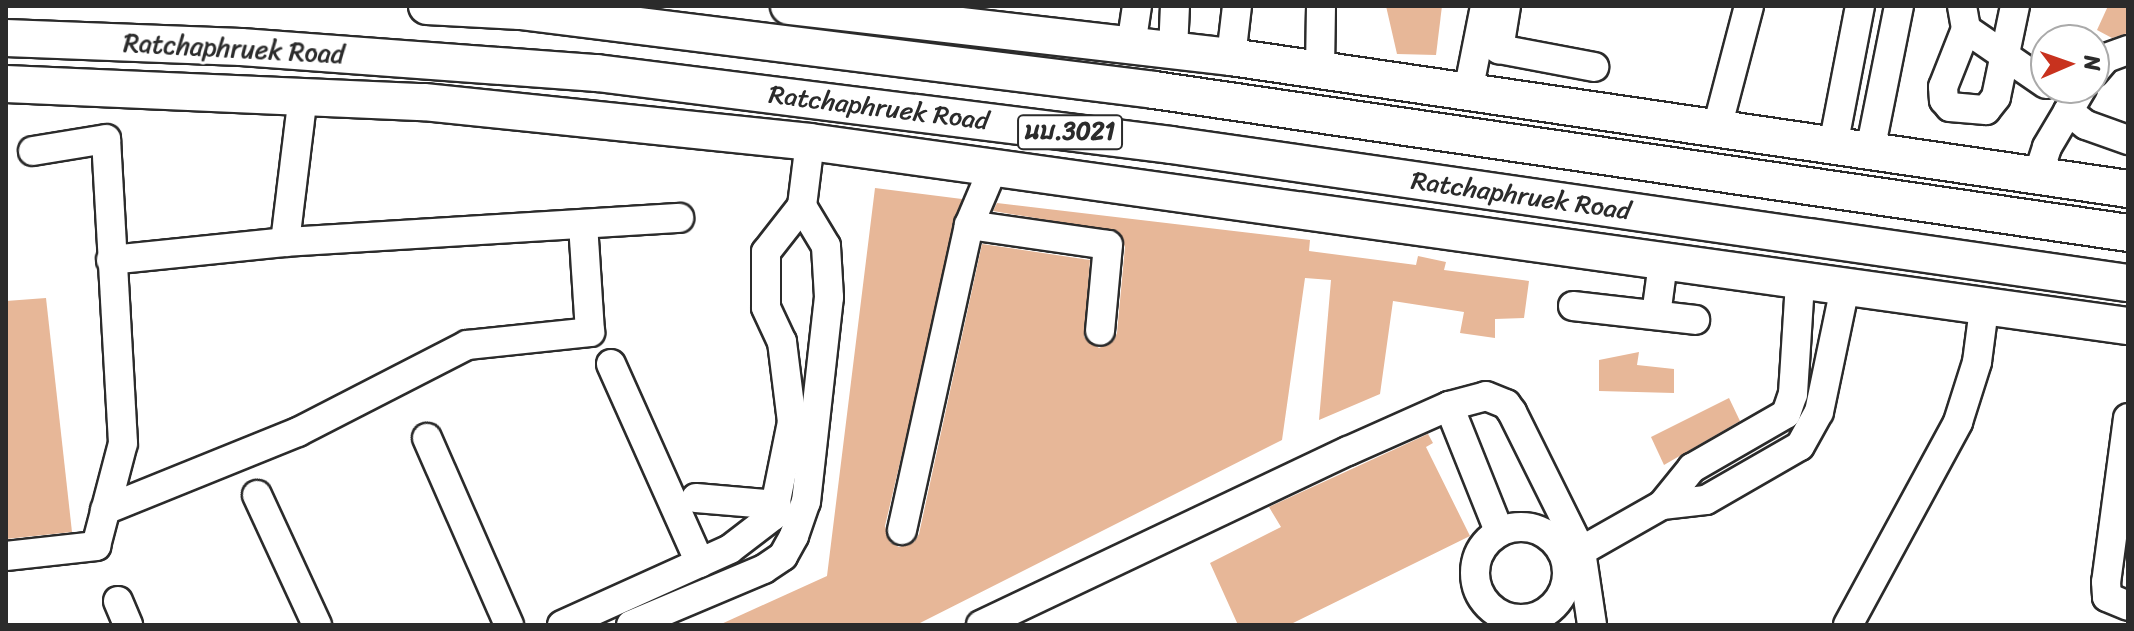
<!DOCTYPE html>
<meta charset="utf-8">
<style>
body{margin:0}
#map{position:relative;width:2134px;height:631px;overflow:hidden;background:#fff;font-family:Sriracha,"Playpen Sans Thai",sans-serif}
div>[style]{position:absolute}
.building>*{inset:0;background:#e7b798}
.roads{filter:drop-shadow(2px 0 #2b2b2b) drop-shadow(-2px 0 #2b2b2b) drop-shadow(0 2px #2b2b2b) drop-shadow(0 -2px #2b2b2b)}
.minor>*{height:28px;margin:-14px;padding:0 14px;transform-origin:14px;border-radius:14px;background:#fff}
.minor>.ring{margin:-14px;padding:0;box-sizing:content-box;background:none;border:28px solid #fff;border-radius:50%}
.major>*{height:36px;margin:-18px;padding:0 18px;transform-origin:18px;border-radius:18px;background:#fff}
span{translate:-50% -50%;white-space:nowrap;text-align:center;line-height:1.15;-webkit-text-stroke:6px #fff;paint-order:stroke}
.shield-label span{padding:2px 6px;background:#fff;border:2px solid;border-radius:6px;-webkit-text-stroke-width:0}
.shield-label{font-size:24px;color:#2b2b2b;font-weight:700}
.street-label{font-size:26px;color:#2b2b2b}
.frame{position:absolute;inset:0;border:8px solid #2b2b2b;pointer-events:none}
.north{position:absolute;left:2030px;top:24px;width:80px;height:80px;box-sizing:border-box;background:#fff;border:2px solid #aaa;border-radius:50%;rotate:88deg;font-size:22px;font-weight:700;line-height:32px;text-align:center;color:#2b2b2b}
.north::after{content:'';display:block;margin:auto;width:28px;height:36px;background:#c8321e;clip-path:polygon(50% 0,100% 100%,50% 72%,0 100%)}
</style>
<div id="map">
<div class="building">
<div style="clip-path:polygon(1386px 6px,1442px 6px,1436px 55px,1397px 54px)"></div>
<div style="clip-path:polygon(2108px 6px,2128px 6px,2128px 33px,2112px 38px,2097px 30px)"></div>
<div style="clip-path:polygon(875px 188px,962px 199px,885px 526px,890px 542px,899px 547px,914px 542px,919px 534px,982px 244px,1090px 260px,1084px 337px,1099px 348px,1113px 341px,1117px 333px,1125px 247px,1119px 232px,993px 211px,997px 203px,1310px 240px,1309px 251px,1416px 265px,1418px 256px,1446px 262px,1444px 270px,1529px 281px,1524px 318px,1495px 319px,1495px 338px,1460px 333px,1464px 312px,1393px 301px,1380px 394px,1319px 420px,1331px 280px,1305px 278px,1282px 440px,916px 625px,719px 625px,827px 576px)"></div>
<div style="clip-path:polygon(46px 298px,72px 532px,6px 539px,6px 301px)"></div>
<div style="clip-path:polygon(1639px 352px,1637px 365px,1674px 369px,1674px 393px,1599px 391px,1599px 360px)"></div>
<div style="clip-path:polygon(1729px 398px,1740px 421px,1664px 465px,1651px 437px)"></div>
<div style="clip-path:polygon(1428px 434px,1433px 443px,1426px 447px,1470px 536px,1289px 625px,1238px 625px,1210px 563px,1281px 527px,1269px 507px)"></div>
</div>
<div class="roads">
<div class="minor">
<div style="left:1506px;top:6px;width:44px;rotate:99.2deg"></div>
<div style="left:1499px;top:49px;width:97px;rotate:10.7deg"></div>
<div style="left:1962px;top:6px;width:23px;rotate:80deg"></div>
<div style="left:1966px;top:29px;width:97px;rotate:34.5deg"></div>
<div style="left:1966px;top:29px;width:62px;rotate:111.6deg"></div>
<div style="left:1943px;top:87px;width:13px;rotate:86deg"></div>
<div style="left:1944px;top:100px;width:9px;rotate:49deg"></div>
<div style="left:1950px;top:107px;width:36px;rotate:5deg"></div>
<div style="left:1986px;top:110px;width:16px;rotate:-52deg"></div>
<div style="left:1996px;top:97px;width:93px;rotate:-78.2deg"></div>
<div style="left:1131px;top:46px;width:40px;rotate:-81.5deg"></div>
<div style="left:1173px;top:51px;width:45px;rotate:-87.5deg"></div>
<div style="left:1231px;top:57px;width:51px;rotate:-83.3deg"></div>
<div style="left:1320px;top:70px;width:64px;rotate:-89.1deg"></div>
<div style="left:2094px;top:72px;width:18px;rotate:-49deg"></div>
<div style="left:2106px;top:58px;width:23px;rotate:-20deg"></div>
<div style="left:1468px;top:92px;width:88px;rotate:-78.8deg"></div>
<div style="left:2068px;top:111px;width:23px;rotate:38deg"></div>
<div style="left:2086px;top:125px;width:45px;rotate:19.7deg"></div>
<div style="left:1717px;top:128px;width:126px;rotate:-75.3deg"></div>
<div style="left:1833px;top:146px;width:143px;rotate:-79.1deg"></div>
<div style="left:1870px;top:151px;width:148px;rotate:-78.7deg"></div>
<div style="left:2038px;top:175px;width:29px;rotate:-72deg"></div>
<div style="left:2047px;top:147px;width:69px;rotate:-59.3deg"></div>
<div style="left:969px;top:225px;width:140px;rotate:8.2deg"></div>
<div style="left:1108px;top:245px;width:86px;rotate:95.3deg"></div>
<div style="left:285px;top:242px;width:395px;rotate:-3.5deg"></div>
<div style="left:111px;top:260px;width:175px;rotate:-5.9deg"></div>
<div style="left:285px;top:242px;width:148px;rotate:-83deg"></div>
<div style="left:1573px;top:306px;width:123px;rotate:6.5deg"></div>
<div style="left:1656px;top:315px;width:52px;rotate:-82.3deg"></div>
<div style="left:611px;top:364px;width:218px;rotate:65.9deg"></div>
<div style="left:1449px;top:406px;width:135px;rotate:68.2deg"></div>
<div style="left:2128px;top:418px;width:165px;rotate:97.6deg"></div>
<div style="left:2106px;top:582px;width:15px;rotate:86deg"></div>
<div style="left:2107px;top:597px;width:23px;rotate:23deg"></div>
<div style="left:427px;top:438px;width:204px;rotate:66.3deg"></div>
<div style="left:257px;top:495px;width:143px;rotate:65.2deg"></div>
<div style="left:696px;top:498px;width:81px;rotate:4.9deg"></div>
<div style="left:1662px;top:505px;width:44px;rotate:-6.5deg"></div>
<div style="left:1706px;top:500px;width:108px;rotate:-29.9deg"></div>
<div style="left:1800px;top:446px;width:39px;rotate:-61deg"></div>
<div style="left:1819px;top:412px;width:127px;rotate:-78.2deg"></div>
<div style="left:105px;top:510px;width:208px;rotate:-22deg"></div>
<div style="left:298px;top:432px;width:190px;rotate:-27.2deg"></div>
<div style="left:467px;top:345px;width:124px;rotate:-6deg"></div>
<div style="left:590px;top:332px;width:108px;rotate:-93.7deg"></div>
<div class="ring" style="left:1475px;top:527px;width:64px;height:64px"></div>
<div style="left:902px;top:530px;width:312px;rotate:-77.6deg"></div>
<div style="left:969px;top:225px;width:64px;rotate:-67deg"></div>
<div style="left:6px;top:556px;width:91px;rotate:-6.3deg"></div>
<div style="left:96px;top:546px;width:106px;rotate:-75.3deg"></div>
<div style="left:123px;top:443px;width:304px;rotate:-93.2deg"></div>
<div style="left:106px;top:139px;width:74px;rotate:170.7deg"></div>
<div style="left:1567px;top:559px;width:109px;rotate:-29.6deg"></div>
<div style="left:1662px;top:505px;width:48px;rotate:-51deg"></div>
<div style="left:1692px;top:468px;width:108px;rotate:-29.9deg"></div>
<div style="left:1786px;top:414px;width:21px;rotate:-71deg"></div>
<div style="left:1793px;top:394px;width:112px;rotate:-86.4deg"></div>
<div style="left:118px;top:601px;width:26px;rotate:67deg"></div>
<div style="left:562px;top:625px;width:184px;rotate:-24.3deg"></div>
<div style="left:730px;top:549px;width:54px;rotate:-37.5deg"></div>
<div style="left:773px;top:516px;width:96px;rotate:-78.6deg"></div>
<div style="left:792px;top:422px;width:81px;rotate:-97.1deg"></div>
<div style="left:782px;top:342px;width:38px;rotate:-115deg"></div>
<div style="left:766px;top:307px;width:55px;rotate:-90deg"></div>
<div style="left:766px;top:252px;width:58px;rotate:-52deg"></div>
<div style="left:802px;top:206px;width:64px;rotate:-82.9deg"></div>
<div style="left:631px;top:625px;width:144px;rotate:-22.8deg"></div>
<div style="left:764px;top:569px;width:23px;rotate:-34deg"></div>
<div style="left:783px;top:556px;width:23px;rotate:-61deg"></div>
<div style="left:794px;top:536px;width:36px;rotate:-71deg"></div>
<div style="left:806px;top:502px;width:206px;rotate:-83.6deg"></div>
<div style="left:829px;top:297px;width:51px;rotate:-93.4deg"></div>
<div style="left:826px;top:246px;width:47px;rotate:-121deg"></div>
<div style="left:981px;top:625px;width:406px;rotate:-25.4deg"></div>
<div style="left:1348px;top:451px;width:111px;rotate:-24deg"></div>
<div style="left:1449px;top:406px;width:38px;rotate:-15deg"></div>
<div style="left:1486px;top:396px;width:22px;rotate:22deg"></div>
<div style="left:1506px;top:404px;width:10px;rotate:53deg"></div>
<div style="left:1512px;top:412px;width:155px;rotate:63.6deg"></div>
<div style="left:1581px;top:551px;width:75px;rotate:81.5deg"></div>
<div style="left:1848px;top:625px;width:231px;rotate:-61.5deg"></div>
<div style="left:1958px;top:422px;width:63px;rotate:-72.4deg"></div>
<div style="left:1977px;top:362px;width:53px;rotate:-82.5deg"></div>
</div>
<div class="major">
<div style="left:427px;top:6px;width:93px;rotate:3.1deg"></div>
<div style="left:520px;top:11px;width:639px;rotate:7.1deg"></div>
<div style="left:1154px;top:90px;width:984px;rotate:8.35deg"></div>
<div style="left:789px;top:6px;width:445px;rotate:6.6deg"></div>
<div style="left:1231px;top:57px;width:907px;rotate:8.37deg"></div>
<div style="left:6px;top:38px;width:235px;rotate:2.2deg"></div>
<div style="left:241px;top:47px;width:357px;rotate:4.2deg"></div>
<div style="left:597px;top:73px;width:578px;rotate:7.15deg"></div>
<div style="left:1171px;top:145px;width:967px;rotate:8.21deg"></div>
<div style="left:6px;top:84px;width:418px;rotate:2.5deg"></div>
<div style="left:424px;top:102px;width:388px;rotate:5.9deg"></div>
<div style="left:810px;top:142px;width:1331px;rotate:7.95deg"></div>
</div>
</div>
<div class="shield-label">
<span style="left:1070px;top:132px">นบ.3021</span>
</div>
<div class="street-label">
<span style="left:234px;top:49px;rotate:3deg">Ratchaphruek Road</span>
<span style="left:879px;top:108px;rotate:7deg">Ratchaphruek Road</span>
<span style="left:1521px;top:196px;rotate:8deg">Ratchaphruek Road</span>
</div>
<div class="frame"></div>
<div class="north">N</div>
</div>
